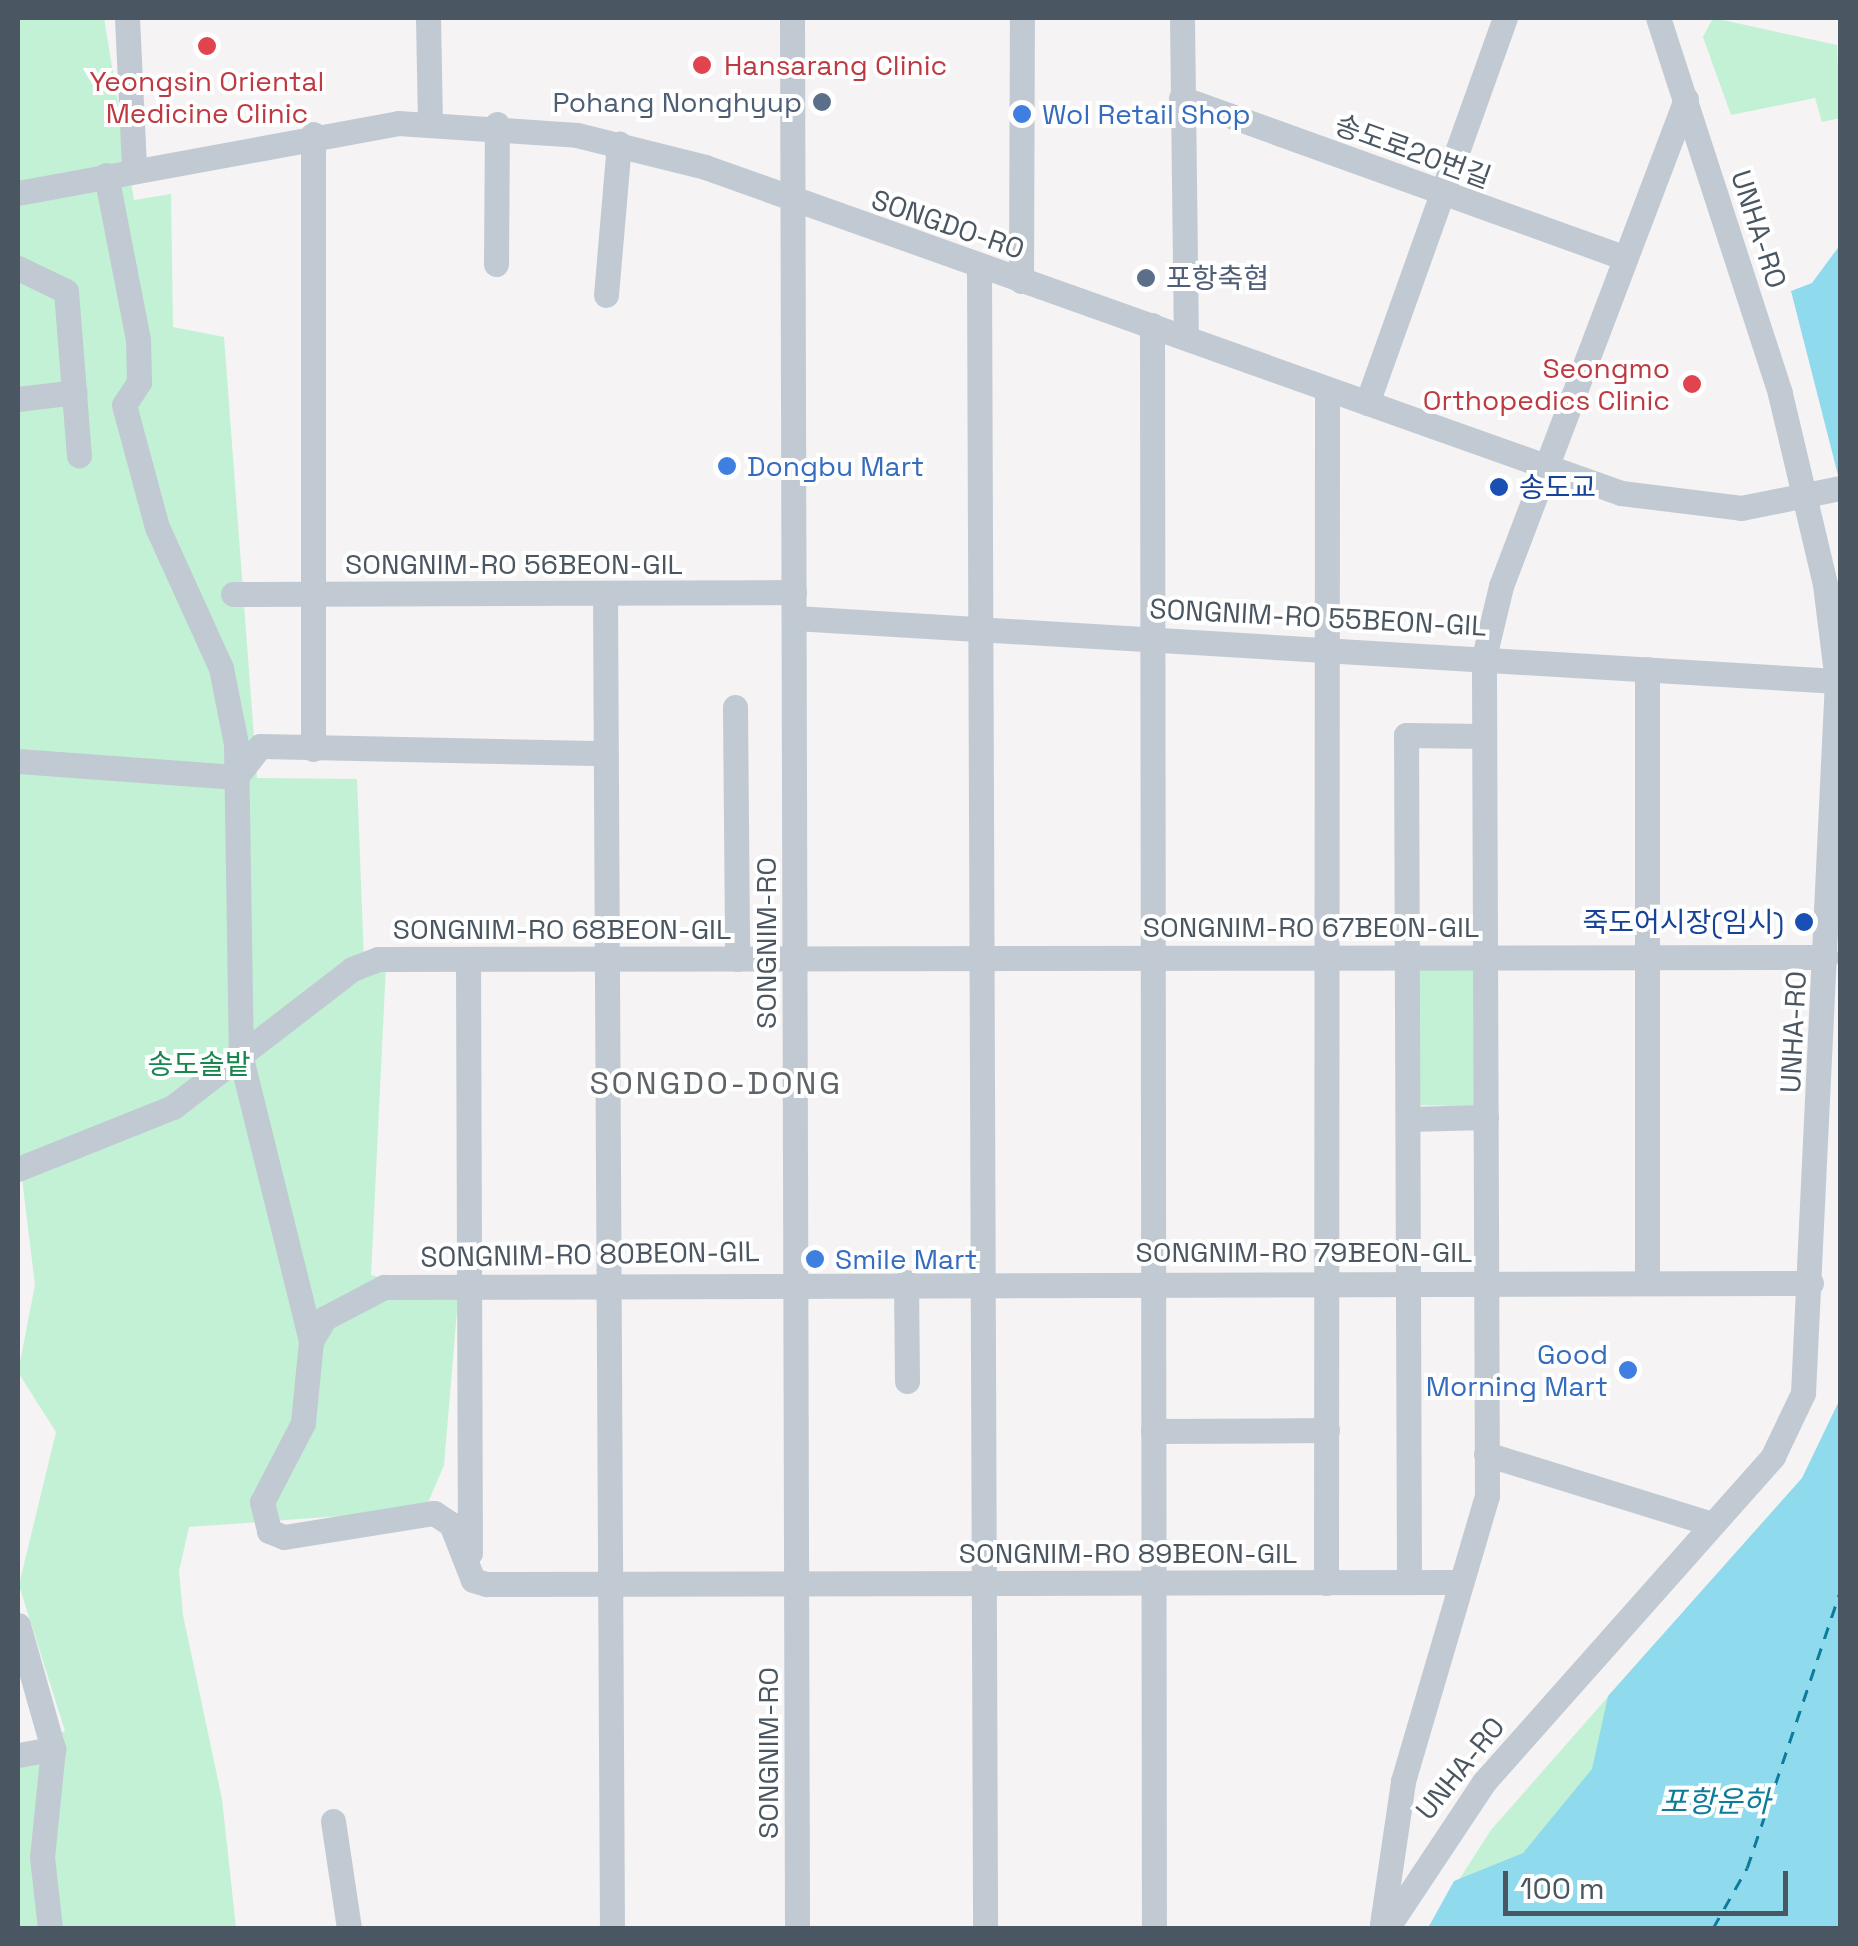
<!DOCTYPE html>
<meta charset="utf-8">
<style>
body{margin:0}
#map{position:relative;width:1858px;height:1946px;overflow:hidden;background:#f5f3f3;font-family:"Space Grotesk","Noto Sans KR",sans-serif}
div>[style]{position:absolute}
.green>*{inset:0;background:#c3f1d5;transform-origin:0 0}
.water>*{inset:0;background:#90daee}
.ferry>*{height:2.5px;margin-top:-1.25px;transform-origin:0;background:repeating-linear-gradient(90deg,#0c7c9b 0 12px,transparent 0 22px)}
.minor>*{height:25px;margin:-12.5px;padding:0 12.5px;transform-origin:12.5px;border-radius:12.5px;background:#c1cad2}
.dots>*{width:28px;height:28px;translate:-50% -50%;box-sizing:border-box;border:5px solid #fff;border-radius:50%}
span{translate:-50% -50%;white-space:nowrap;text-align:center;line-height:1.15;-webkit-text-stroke:8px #fff;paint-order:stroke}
.health-label{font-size:28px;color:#be3a42}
.left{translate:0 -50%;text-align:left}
.right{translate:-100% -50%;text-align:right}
.service-label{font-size:28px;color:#4e5e75}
.shop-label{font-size:28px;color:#366cbe}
.street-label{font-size:28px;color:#4a5661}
.transit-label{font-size:28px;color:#164399}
.park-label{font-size:28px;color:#17864f}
.water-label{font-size:30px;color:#0c7c9b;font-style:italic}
.quarter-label{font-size:32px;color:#5f6368;letter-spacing:2.5px}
.frame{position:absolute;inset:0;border:20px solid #4a5661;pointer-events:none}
.scale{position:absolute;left:1503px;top:1871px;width:285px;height:45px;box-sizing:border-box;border:5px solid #4a5661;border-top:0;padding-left:12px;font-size:30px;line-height:35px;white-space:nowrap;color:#4a5661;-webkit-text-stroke:8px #fff;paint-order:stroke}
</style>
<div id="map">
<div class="green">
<div style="clip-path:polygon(18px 18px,104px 18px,134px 200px,171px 194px,173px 327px,224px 337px,257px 778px,357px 779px,364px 962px,386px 965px,371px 1275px,458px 1299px,444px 1465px,425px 1510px,189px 1527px,179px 1571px,183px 1615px,222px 1799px,236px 1928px,18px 1928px,18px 1748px,65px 1731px,19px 1585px,56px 1432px,18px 1372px,35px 1285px,18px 1146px)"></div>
<div style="clip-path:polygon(1713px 18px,1837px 45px,1840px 118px,1822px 122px,1815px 98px,1731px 115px,1703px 37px)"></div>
<div style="left:1414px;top:964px;width:67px;height:141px;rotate:1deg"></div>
<div style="clip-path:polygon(1657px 1641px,1602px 1804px,1428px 1928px,1491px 1830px)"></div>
</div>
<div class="water">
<div style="clip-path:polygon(1840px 245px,1840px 483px,1791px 291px,1812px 283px)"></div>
<div style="clip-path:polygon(1840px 1399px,1840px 1928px,1428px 1928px,1454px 1881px,1523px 1853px,1592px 1769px,1608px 1696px,1802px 1478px)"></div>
</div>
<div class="ferry">
<div style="left:1713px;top:1928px;width:69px;rotate:-60.5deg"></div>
<div style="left:1747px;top:1868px;width:291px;rotate:-71.4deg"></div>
</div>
<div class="minor">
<div style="left:127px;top:18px;width:151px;rotate:87.3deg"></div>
<div style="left:428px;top:18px;width:104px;rotate:88.9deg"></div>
<div style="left:792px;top:18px;width:1910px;rotate:89.85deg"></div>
<div style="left:1182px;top:18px;width:319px;rotate:89.3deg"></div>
<div style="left:1181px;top:98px;width:472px;rotate:19.8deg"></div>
<div style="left:313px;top:134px;width:615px;rotate:90deg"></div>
<div style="left:106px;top:175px;width:168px;rotate:79deg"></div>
<div style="left:138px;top:340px;width:42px;rotate:88.6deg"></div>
<div style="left:139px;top:382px;width:27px;rotate:123deg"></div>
<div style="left:124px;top:405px;width:126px;rotate:74.9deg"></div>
<div style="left:157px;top:527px;width:155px;rotate:65.6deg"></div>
<div style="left:221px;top:668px;width:77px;rotate:78.8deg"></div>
<div style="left:236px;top:744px;width:314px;rotate:89.1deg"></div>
<div style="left:241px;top:1058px;width:292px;rotate:76.1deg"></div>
<div style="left:311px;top:1341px;width:82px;rotate:95.6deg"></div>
<div style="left:303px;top:1423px;width:89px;rotate:117.4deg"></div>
<div style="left:262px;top:1502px;width:30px;rotate:76deg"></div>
<div style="left:269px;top:1531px;width:16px;rotate:22deg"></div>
<div style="left:284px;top:1537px;width:152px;rotate:-9.1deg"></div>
<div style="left:434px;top:1513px;width:20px;rotate:33deg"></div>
<div style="left:451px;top:1524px;width:60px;rotate:68.6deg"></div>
<div style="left:473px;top:1580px;width:14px;rotate:17deg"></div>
<div style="left:486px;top:1584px;width:973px;rotate:-0.12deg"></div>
<div style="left:18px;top:193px;width:386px;rotate:-10.4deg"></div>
<div style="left:398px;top:123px;width:179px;rotate:3.8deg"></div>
<div style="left:577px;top:135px;width:132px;rotate:14deg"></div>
<div style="left:705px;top:167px;width:972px;rotate:19.59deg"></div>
<div style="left:1621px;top:493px;width:121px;rotate:7.1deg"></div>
<div style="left:1741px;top:508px;width:101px;rotate:-11.4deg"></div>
<div style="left:496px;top:264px;width:140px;rotate:-89.6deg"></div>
<div style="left:979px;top:267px;width:1661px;rotate:89.79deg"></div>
<div style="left:18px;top:268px;width:53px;rotate:25.6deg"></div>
<div style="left:66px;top:291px;width:165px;rotate:85.5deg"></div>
<div style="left:1021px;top:281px;width:263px;rotate:-89.8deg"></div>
<div style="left:606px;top:295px;width:152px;rotate:-85.1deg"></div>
<div style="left:1152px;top:325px;width:1603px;rotate:89.93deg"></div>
<div style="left:18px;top:399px;width:57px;rotate:-7deg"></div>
<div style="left:1367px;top:403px;width:409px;rotate:-70.3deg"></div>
<div style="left:233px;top:594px;width:561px;rotate:-0.2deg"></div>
<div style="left:605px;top:596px;width:1332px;rotate:89.7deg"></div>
<div style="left:795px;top:618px;width:1044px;rotate:3.46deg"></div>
<div style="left:735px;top:707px;width:252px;rotate:89.5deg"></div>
<div style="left:18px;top:761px;width:219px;rotate:4.2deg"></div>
<div style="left:236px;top:777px;width:39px;rotate:-52deg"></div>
<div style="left:260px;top:746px;width:346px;rotate:1.2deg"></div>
<div style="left:468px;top:961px;width:592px;rotate:89.81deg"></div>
<div style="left:1408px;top:1119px;width:78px;rotate:-1.5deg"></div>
<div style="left:18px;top:1169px;width:167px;rotate:-21.8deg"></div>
<div style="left:173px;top:1107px;width:226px;rotate:-37.6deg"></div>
<div style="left:352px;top:969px;width:28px;rotate:-21deg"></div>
<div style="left:378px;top:959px;width:1448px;rotate:-0.08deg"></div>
<div style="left:906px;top:1282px;width:99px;rotate:89.4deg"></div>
<div style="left:1647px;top:1282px;width:613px;rotate:-90deg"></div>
<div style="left:311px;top:1341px;width:27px;rotate:-59deg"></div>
<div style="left:325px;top:1318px;width:67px;rotate:-27.7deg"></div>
<div style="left:384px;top:1287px;width:1427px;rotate:-0.16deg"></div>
<div style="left:1153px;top:1431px;width:174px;rotate:-0.3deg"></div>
<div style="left:1486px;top:1454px;width:237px;rotate:17.2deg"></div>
<div style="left:1409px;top:1582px;width:847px;rotate:-90.2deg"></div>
<div style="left:1406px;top:735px;width:78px;rotate:0.7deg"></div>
<div style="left:1326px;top:1583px;width:1194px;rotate:-89.95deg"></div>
<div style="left:18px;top:1625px;width:129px;rotate:74.2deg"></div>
<div style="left:53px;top:1749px;width:109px;rotate:95.8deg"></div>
<div style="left:42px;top:1857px;width:71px;rotate:83.6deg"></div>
<div style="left:18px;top:1755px;width:36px;rotate:-10deg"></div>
<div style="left:333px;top:1821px;width:108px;rotate:81.5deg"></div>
<div style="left:1382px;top:1924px;width:145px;rotate:-81.6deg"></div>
<div style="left:1403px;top:1781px;width:298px;rotate:-73.6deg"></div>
<div style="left:1487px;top:1495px;width:838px;rotate:-90.21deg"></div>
<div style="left:1484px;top:657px;width:73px;rotate:-76.5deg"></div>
<div style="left:1501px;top:586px;width:521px;rotate:-69.2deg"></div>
<div style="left:1387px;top:1928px;width:175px;rotate:-56.4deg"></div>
<div style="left:1484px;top:1782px;width:436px;rotate:-48.4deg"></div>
<div style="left:1773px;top:1456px;width:70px;rotate:-64.5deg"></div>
<div style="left:1803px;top:1393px;width:713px;rotate:-87.27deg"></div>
<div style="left:1837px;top:681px;width:98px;rotate:-97.1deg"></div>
<div style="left:1825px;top:584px;width:196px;rotate:-103.3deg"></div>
<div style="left:1780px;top:393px;width:394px;rotate:-108deg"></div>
</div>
<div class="dots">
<div style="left:207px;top:46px;background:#e0444e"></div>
<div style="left:702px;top:65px;background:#e0444e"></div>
<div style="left:822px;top:102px;background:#5c6f8a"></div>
<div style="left:1022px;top:114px;background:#3f7fe0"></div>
<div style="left:1146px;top:278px;background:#5c6f8a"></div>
<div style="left:1692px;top:384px;background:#e0444e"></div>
<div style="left:727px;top:466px;background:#3f7fe0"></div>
<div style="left:1499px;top:487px;background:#1a4fb4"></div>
<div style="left:1804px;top:922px;background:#1a4fb4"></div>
<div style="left:815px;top:1259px;background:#3f7fe0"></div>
<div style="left:1628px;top:1370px;background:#3f7fe0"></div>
</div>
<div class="health-label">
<span class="left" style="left:724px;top:65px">Hansarang Clinic</span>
<span style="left:207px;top:97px">Yeongsin Oriental<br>Medicine Clinic</span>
<span class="right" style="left:1670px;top:384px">Seongmo<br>Orthopedics Clinic</span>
</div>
<div class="service-label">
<span class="right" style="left:802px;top:102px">Pohang Nonghyup</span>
<span class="left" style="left:1166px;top:278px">포항축협</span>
</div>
<div class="shop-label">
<span class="left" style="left:1042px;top:114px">Wol Retail Shop</span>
<span class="left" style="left:747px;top:466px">Dongbu Mart</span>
<span class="left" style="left:835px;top:1259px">Smile Mart</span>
<span class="right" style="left:1608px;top:1370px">Good<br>Morning Mart</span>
</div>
<div class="street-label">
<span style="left:1413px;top:151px;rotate:20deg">송도로20번길</span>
<span style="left:948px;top:224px;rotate:19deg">SONGDO-RO</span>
<span style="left:1759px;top:229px;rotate:72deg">UNHA-RO</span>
<span style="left:514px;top:564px">SONGNIM-RO 56BEON-GIL</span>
<span style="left:1318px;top:617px;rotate:3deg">SONGNIM-RO 55BEON-GIL</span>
<span style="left:1311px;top:927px">SONGNIM-RO 67BEON-GIL</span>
<span style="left:562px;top:929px">SONGNIM-RO 68BEON-GIL</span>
<span style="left:766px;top:943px;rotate:-90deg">SONGNIM-RO</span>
<span style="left:1793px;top:1032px;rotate:-87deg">UNHA-RO</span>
<span style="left:1304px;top:1252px">SONGNIM-RO 79BEON-GIL</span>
<span style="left:590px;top:1254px;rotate:-1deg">SONGNIM-RO 80BEON-GIL</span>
<span style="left:1128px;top:1553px">SONGNIM-RO 89BEON-GIL</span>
<span style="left:768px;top:1753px;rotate:-90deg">SONGNIM-RO</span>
<span style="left:1460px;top:1768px;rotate:-51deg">UNHA-RO</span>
</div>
<div class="transit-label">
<span class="left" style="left:1519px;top:487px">송도교</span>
<span class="right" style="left:1784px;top:922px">죽도어시장(임시)</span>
</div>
<div class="park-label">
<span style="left:199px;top:1064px">송도솔밭</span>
</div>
<div class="water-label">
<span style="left:1715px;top:1802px">포항운하</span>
</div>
<div class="quarter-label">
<span style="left:716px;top:1083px">SONGDO-DONG</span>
</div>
<div class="frame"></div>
<div class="scale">100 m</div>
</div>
